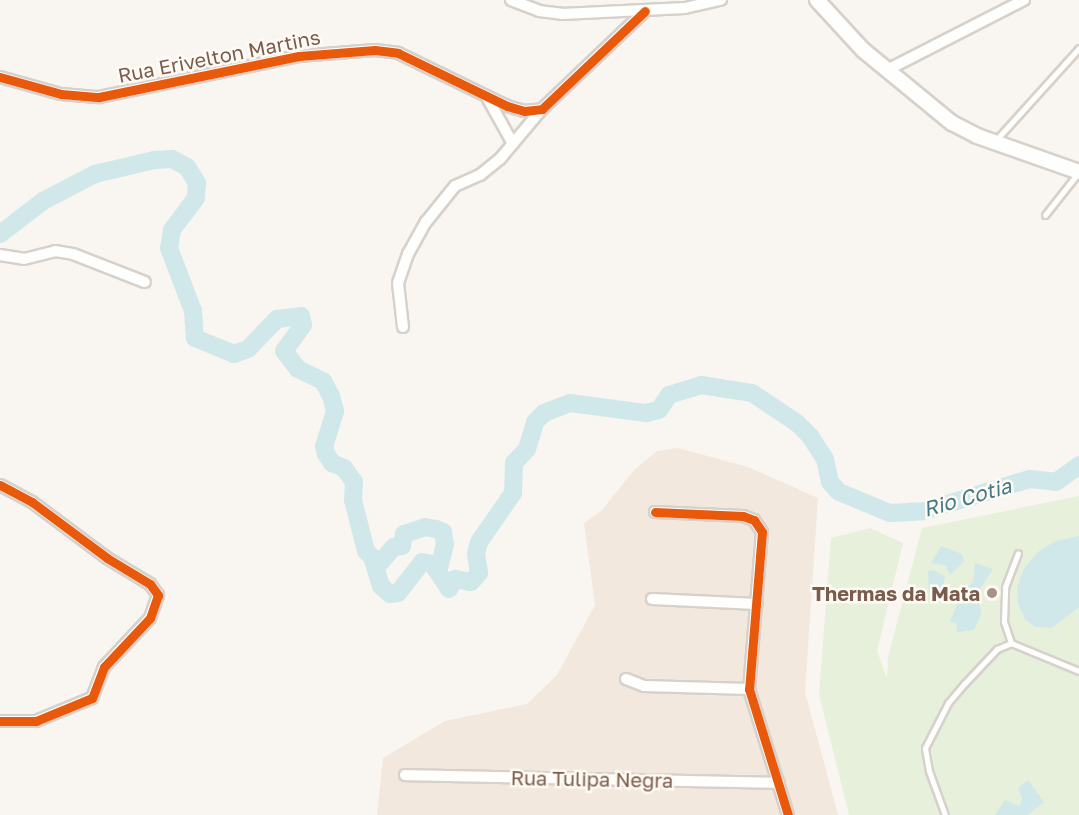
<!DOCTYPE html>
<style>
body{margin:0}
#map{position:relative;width:1079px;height:815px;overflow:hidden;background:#f9f5f0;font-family:"Golos Text",sans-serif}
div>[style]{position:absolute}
.residential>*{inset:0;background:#f2e8de}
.green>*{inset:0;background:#e7f0db}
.water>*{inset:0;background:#d0e8ea}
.river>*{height:18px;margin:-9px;padding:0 9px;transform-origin:9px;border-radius:9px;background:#d0e8ea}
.roads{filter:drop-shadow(2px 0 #d7d1cb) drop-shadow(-2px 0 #d7d1cb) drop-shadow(0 2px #d7d1cb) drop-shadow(0 -2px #d7d1cb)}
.service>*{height:5px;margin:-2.5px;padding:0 2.5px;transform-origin:2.5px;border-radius:2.5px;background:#fefefd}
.minor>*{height:10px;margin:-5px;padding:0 5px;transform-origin:5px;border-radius:5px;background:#fefefd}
.tertiary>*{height:14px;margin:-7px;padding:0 7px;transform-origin:7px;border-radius:7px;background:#fefefd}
.cycleway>*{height:9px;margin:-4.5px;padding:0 4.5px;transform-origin:4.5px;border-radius:4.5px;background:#e8590c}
.dots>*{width:16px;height:16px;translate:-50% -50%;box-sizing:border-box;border:3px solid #fffaf3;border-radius:50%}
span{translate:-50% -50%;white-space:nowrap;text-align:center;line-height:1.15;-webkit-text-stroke:5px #fffaf3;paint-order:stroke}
.street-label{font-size:20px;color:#7a5c4d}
.poi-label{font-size:20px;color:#7a5c4d;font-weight:700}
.right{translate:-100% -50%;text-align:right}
.water-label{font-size:21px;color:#437c86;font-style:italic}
</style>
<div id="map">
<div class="residential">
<div style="clip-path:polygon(678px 448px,748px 467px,818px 498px,805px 692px,838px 815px,377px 815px,383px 758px,445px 721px,527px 704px,557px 675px,595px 605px,584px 523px,602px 510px,634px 470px,657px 451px)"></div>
</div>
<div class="green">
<div style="clip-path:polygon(1079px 496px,1079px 815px,849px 815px,819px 695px,831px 538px,870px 528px,903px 543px,877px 651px,887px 678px,888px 657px,922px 528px)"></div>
</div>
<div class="water">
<div style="clip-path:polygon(1079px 536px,1079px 607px,1052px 628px,1035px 627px,1025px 619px,1018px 604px,1017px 587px,1024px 568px,1040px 550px,1056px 541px)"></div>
<div style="clip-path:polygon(941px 546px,962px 554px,964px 561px,950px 575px,945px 565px,931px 563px)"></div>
<div style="clip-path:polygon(975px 563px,993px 569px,978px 592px,981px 615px,974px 630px,957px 632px,957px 624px,950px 622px,962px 592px,973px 582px)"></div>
<div style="clip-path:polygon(933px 570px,945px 576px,941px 599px,929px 599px,928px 571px)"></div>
<div style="clip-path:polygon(1028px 780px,1044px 802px,1028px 815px,995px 815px,1005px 800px,1020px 806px,1022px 798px,1018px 788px)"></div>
</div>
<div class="river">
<div style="left:0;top:234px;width:54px;rotate:-37.5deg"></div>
<div style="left:43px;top:201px;width:59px;rotate:-27.4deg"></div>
<div style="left:95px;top:174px;width:61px;rotate:-13.3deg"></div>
<div style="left:154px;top:160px;width:18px;rotate:-3deg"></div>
<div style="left:172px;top:159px;width:17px;rotate:28deg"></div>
<div style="left:187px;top:167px;width:19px;rotate:58deg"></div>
<div style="left:197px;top:183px;width:15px;rotate:94deg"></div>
<div style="left:196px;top:198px;width:40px;rotate:127deg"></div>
<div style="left:172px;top:230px;width:18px;rotate:99deg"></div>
<div style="left:169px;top:248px;width:67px;rotate:69.1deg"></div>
<div style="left:193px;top:311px;width:27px;rotate:86deg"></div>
<div style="left:195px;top:338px;width:42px;rotate:22.3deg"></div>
<div style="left:234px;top:354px;width:15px;rotate:-20deg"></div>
<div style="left:248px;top:349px;width:42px;rotate:-46deg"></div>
<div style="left:277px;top:319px;width:24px;rotate:-7deg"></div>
<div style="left:301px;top:316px;width:9px;rotate:77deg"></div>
<div style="left:303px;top:325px;width:32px;rotate:126deg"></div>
<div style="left:284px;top:351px;width:23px;rotate:52deg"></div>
<div style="left:298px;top:369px;width:28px;rotate:26deg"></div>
<div style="left:323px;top:381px;width:17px;rotate:62deg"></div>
<div style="left:331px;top:396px;width:16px;rotate:75deg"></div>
<div style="left:335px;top:411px;width:37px;rotate:107deg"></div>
<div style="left:324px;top:446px;width:8px;rotate:76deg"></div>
<div style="left:326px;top:454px;width:11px;rotate:56deg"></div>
<div style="left:332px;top:463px;width:13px;rotate:23deg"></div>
<div style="left:344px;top:468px;width:17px;rotate:54deg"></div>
<div style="left:354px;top:482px;width:18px;rotate:93deg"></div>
<div style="left:353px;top:500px;width:53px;rotate:75.7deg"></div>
<div style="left:366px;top:551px;width:18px;rotate:45deg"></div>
<div style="left:379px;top:564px;width:23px;rotate:-49deg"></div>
<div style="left:394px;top:547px;width:8px;rotate:-7deg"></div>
<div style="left:402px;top:546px;width:12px;rotate:-81deg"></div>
<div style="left:404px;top:534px;width:22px;rotate:-18deg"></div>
<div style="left:425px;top:527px;width:11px;rotate:10deg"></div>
<div style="left:436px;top:529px;width:8px;rotate:23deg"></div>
<div style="left:443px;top:532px;width:12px;rotate:81deg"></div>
<div style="left:445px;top:544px;width:29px;rotate:104deg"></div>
<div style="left:438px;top:572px;width:20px;rotate:57deg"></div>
<div style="left:449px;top:589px;width:12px;rotate:-59deg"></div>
<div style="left:455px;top:579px;width:16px;rotate:11deg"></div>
<div style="left:471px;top:582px;width:12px;rotate:-48deg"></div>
<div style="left:479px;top:573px;width:19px;rotate:-99deg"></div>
<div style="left:476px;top:554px;width:12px;rotate:-76deg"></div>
<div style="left:479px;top:542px;width:60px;rotate:-55.2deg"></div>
<div style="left:513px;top:493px;width:30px;rotate:-88deg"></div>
<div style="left:514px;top:463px;width:19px;rotate:-47deg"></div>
<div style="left:527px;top:449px;width:28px;rotate:-73deg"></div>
<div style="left:535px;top:422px;width:13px;rotate:-45deg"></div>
<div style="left:544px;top:413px;width:28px;rotate:-21deg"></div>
<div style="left:570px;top:403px;width:77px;rotate:7.5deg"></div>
<div style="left:646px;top:413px;width:13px;rotate:-13deg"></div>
<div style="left:659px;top:410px;width:18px;rotate:-56deg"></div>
<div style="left:669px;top:395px;width:34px;rotate:-17deg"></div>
<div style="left:701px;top:385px;width:52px;rotate:8.9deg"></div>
<div style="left:752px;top:393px;width:54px;rotate:33.7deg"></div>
<div style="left:797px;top:423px;width:18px;rotate:45deg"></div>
<div style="left:810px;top:436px;width:27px;rotate:57deg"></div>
<div style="left:825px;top:459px;width:24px;rotate:78deg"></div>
<div style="left:830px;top:482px;width:13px;rotate:48deg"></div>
<div style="left:839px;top:492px;width:55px;rotate:22.4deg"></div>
<div style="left:890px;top:513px;width:34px;rotate:-3deg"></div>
<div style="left:924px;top:511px;width:110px;rotate:-16.9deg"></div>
<div style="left:1029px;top:479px;width:27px;rotate:6deg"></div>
<div style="left:1056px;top:482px;width:29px;rotate:-36deg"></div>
<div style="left:373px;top:560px;width:27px;rotate:73deg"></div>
<div style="left:381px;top:586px;width:12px;rotate:42deg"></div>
<div style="left:390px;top:594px;width:8px;rotate:-7deg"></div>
<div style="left:398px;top:593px;width:39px;rotate:-52deg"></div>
<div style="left:422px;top:562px;width:10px;rotate:11deg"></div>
<div style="left:432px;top:564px;width:10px;rotate:53deg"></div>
</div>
<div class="roads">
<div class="service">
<div style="left:996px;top:140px;width:124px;rotate:-47.9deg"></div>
<div style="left:1045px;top:215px;width:53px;rotate:-51.8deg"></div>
<div style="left:1011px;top:643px;width:22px;rotate:-108deg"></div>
<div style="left:1004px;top:622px;width:35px;rotate:-88deg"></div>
<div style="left:1005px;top:587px;width:36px;rotate:-69deg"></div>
<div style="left:945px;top:815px;width:47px;rotate:-110deg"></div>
<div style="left:929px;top:771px;width:23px;rotate:-100deg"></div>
<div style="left:925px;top:748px;width:51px;rotate:-62.9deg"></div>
<div style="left:948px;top:703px;width:26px;rotate:-50deg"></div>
<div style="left:965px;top:683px;width:47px;rotate:-46.7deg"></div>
<div style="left:997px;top:649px;width:15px;rotate:-23deg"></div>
<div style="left:1011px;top:643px;width:74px;rotate:22.4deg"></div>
</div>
<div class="minor">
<div style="left:511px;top:0;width:30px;rotate:21deg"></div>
<div style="left:539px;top:11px;width:23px;rotate:7deg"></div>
<div style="left:562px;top:14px;width:123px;rotate:-2.8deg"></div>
<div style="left:685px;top:8px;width:37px;rotate:-13deg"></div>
<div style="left:887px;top:70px;width:154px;rotate:-27.1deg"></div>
<div style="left:0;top:77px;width:63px;rotate:15.6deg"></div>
<div style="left:61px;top:94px;width:38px;rotate:5deg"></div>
<div style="left:99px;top:97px;width:204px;rotate:-11.6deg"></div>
<div style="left:299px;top:56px;width:76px;rotate:-4.5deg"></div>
<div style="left:375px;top:50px;width:23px;rotate:7deg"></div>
<div style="left:398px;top:53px;width:121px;rotate:25.9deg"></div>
<div style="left:507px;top:106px;width:18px;rotate:16deg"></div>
<div style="left:524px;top:111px;width:18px;rotate:-6deg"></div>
<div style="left:542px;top:109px;width:142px;rotate:-43.6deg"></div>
<div style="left:488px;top:99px;width:51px;rotate:60.9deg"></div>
<div style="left:0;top:255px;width:24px;rotate:9deg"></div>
<div style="left:24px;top:259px;width:32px;rotate:-14deg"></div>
<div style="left:55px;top:251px;width:18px;rotate:9deg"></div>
<div style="left:73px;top:254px;width:77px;rotate:21.3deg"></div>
<div style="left:403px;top:327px;width:44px;rotate:-96.5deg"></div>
<div style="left:398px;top:283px;width:31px;rotate:-71deg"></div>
<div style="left:408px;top:254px;width:37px;rotate:-61deg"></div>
<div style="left:426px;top:222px;width:46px;rotate:-51.1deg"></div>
<div style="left:455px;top:186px;width:27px;rotate:-24deg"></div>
<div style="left:480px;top:175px;width:26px;rotate:-39deg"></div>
<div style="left:500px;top:159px;width:65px;rotate:-50deg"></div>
<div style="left:0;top:485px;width:36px;rotate:28deg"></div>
<div style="left:32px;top:502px;width:94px;rotate:36.7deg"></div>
<div style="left:107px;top:558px;width:50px;rotate:31.2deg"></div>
<div style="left:150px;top:584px;width:14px;rotate:54deg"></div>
<div style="left:158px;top:595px;width:24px;rotate:109deg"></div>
<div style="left:150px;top:618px;width:67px;rotate:133.2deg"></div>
<div style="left:104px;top:667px;width:33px;rotate:111deg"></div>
<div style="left:92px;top:698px;width:61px;rotate:157.7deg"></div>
<div style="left:36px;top:721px;width:36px;rotate:180deg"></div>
<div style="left:655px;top:512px;width:88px;rotate:2.6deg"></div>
<div style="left:743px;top:516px;width:12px;rotate:20deg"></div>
<div style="left:754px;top:520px;width:14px;rotate:56deg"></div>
<div style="left:762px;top:532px;width:158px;rotate:94.7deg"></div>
<div style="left:749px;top:689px;width:132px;rotate:72.8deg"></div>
<div style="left:652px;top:599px;width:105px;rotate:2.7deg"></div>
<div style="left:626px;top:679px;width:19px;rotate:21deg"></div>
<div style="left:644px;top:686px;width:105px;rotate:1.6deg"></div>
<div style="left:405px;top:775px;width:374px;rotate:1.2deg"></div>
</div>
<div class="tertiary">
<div style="left:817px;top:0;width:68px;rotate:47.4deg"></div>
<div style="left:863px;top:50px;width:115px;rotate:39.4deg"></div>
<div style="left:952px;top:123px;width:28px;rotate:27deg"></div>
<div style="left:977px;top:136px;width:108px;rotate:19.4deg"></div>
</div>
</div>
<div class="cycleway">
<div style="left:0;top:77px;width:63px;rotate:15.6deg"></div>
<div style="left:61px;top:94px;width:38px;rotate:5deg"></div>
<div style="left:99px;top:97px;width:204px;rotate:-11.6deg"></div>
<div style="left:299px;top:56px;width:76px;rotate:-4.5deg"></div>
<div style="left:375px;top:50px;width:23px;rotate:7deg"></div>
<div style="left:398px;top:53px;width:121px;rotate:25.9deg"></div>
<div style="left:507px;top:106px;width:18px;rotate:16deg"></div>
<div style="left:524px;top:111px;width:18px;rotate:-6deg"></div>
<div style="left:542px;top:109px;width:142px;rotate:-43.6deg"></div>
<div style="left:0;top:485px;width:36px;rotate:28deg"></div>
<div style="left:32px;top:502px;width:94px;rotate:36.7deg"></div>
<div style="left:107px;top:558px;width:50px;rotate:31.2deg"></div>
<div style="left:150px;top:584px;width:14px;rotate:54deg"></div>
<div style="left:158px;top:595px;width:24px;rotate:109deg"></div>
<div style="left:150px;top:618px;width:67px;rotate:133.2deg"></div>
<div style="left:104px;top:667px;width:33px;rotate:111deg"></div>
<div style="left:92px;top:698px;width:61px;rotate:157.7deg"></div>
<div style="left:36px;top:721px;width:36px;rotate:180deg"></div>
<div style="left:655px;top:512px;width:88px;rotate:2.6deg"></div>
<div style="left:743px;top:516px;width:12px;rotate:20deg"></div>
<div style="left:754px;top:520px;width:14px;rotate:56deg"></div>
<div style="left:762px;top:532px;width:158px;rotate:94.7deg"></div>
<div style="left:749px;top:689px;width:132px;rotate:72.8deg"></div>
</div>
<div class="dots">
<div style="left:992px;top:593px;background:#a69286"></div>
</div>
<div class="street-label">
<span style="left:219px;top:56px;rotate:-11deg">Rua Erivelton Martins</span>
<span style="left:592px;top:779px;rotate:1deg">Rua Tulipa Negra</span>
</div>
<div class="poi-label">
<span class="right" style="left:980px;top:593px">Thermas da Mata</span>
</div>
<div class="water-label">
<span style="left:967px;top:497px;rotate:-16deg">Rio Cotia</span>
</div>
</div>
